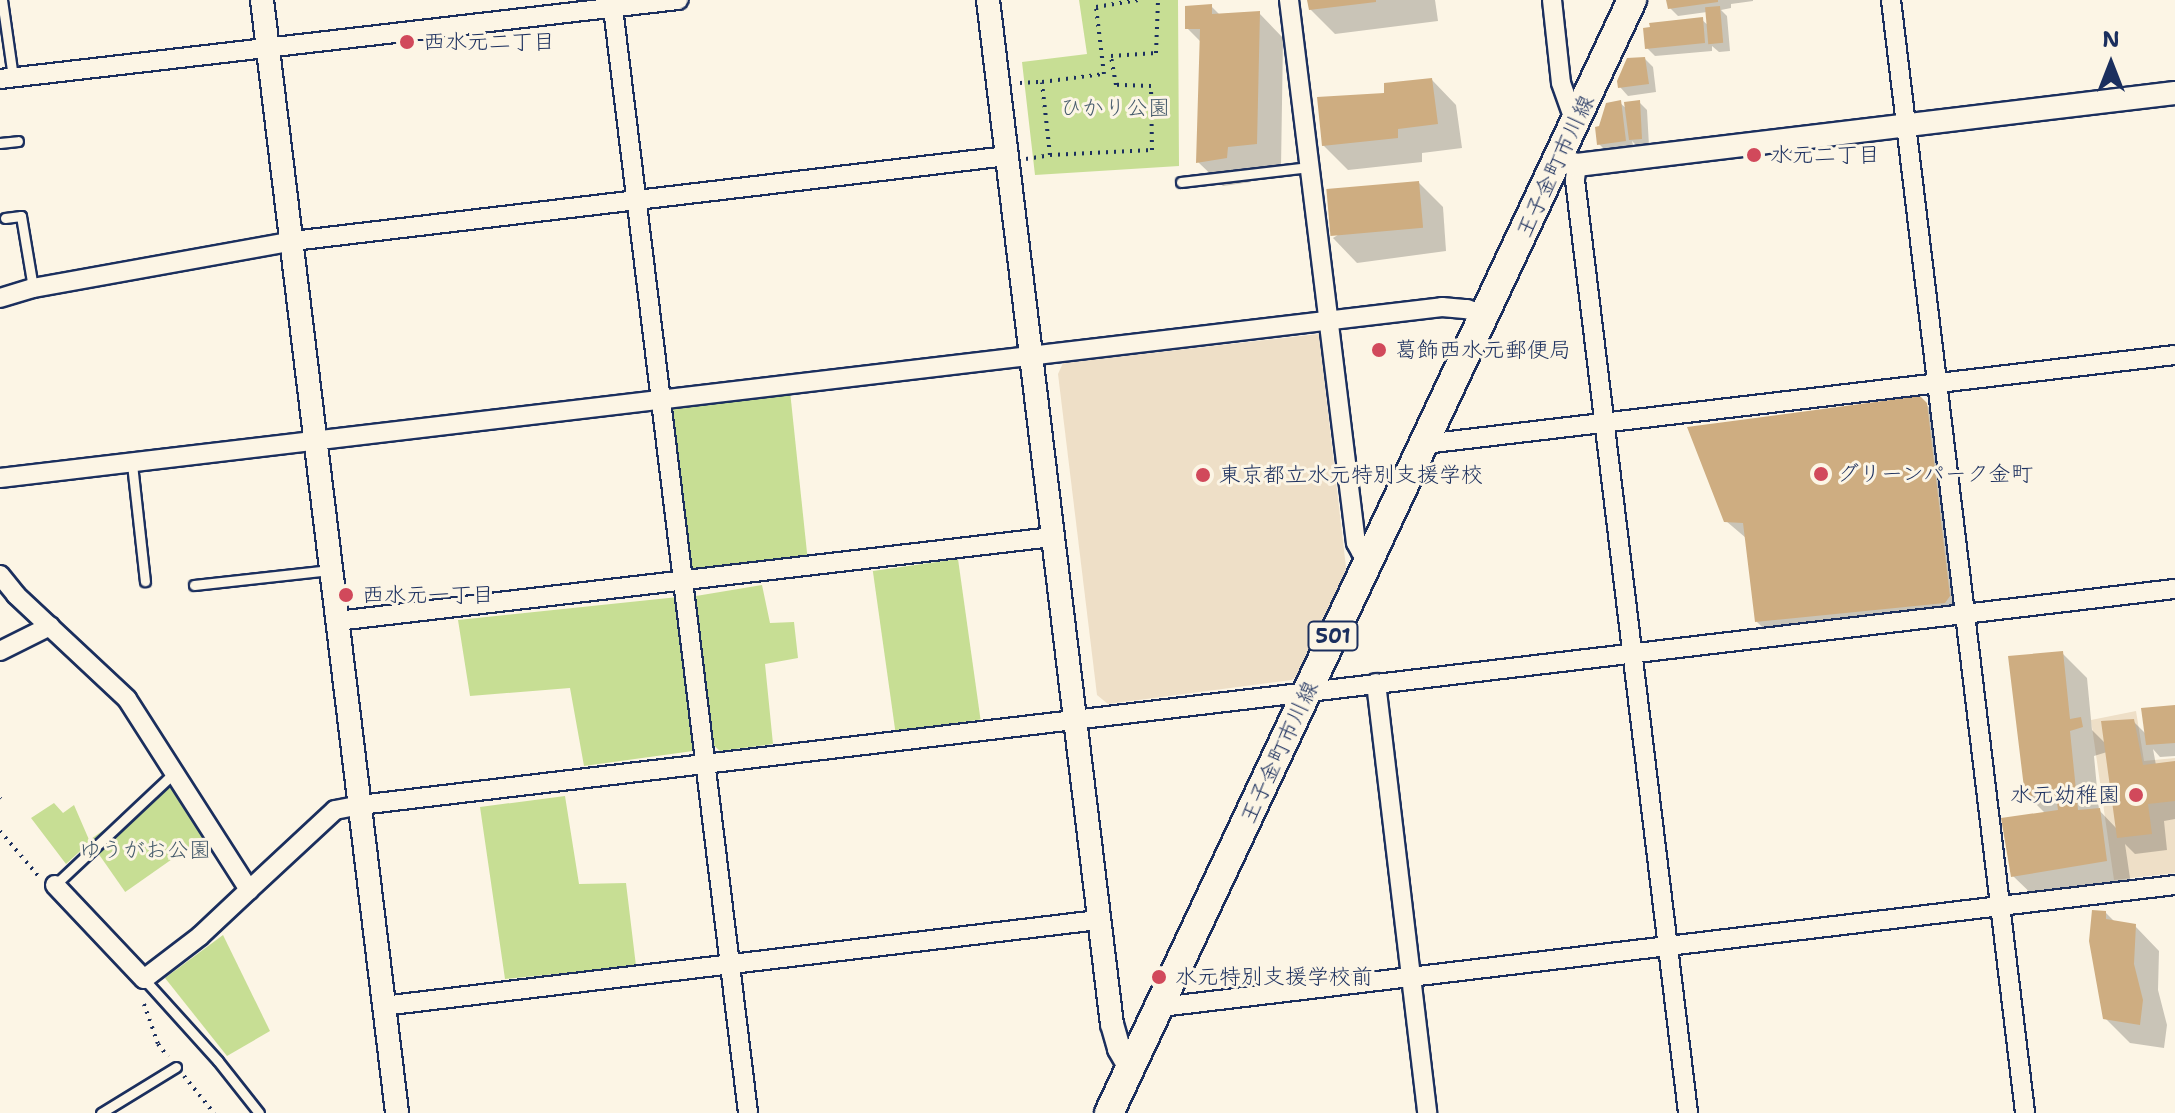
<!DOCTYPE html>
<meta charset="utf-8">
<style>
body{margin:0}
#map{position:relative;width:2175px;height:1113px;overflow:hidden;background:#fcf5e5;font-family:"Shantell Sans","Klee One",sans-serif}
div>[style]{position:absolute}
.built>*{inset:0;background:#eedfc7}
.green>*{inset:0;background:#c7de94;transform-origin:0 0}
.shadow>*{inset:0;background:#0003}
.building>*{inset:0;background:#cead81;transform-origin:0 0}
.path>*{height:4px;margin-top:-2px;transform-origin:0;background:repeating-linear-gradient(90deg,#1b2f5e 0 2px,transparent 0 8px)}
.roads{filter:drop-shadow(2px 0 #1b2f5e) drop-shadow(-2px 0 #1b2f5e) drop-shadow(0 2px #1b2f5e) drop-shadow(0 -2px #1b2f5e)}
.service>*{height:9px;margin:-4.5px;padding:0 4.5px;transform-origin:4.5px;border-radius:4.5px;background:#fcf5e5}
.minor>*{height:18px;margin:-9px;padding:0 9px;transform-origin:9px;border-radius:9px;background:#fcf5e5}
.tertiary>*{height:22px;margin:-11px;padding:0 11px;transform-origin:11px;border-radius:11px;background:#fcf5e5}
.primary>*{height:28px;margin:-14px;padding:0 14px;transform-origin:14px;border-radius:14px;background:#fcf5e5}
.dots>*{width:22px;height:22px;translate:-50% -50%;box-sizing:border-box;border:4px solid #fcf5e5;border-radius:50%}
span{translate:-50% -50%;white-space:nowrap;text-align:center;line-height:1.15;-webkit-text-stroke:6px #fcf5e5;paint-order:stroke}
.shield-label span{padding:2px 6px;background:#fcf5e5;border:2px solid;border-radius:6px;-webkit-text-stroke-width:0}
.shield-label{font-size:20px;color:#1b2f5e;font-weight:700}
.poi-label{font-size:22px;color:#1b2f5e}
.left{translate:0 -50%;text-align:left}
.right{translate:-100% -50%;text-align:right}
.park-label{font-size:22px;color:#465b6c}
.street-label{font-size:22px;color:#1b2f5e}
.north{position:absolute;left:2071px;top:24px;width:80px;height:80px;-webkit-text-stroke:6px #fcf5e5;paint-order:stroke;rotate:0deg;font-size:22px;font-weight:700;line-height:32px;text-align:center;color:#1b2f5e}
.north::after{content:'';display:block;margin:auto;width:28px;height:36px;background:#1b2f5e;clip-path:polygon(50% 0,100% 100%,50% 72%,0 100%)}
</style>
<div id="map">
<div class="built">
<div style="clip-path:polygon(1319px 334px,1347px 576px,1297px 676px,1292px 680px,1108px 704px,1097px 695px,1058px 374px,1063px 363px)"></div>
<div style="clip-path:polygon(2136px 711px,2144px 761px,2175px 758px,2175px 873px,2114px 880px,2091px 720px)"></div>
</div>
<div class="green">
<div style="clip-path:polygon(1079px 0,1178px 0,1179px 166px,1035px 175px,1022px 62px,1087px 54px)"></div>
<div style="left:790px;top:391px;width:170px;height:126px;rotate:84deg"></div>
<div style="left:958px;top:559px;width:162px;height:86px;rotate:82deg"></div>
<div style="clip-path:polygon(762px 585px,770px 623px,794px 622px,798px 658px,765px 664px,773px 744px,720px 751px,709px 741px,696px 596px)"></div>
<div style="clip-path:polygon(678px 597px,693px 751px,584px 766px,570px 688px,470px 696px,458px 620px)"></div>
<div style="left:171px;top:783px;width:63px;height:100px;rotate:55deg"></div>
<div style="clip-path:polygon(565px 796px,579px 884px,626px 883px,636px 966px,505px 979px,480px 807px)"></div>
<div style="clip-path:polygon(54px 803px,63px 813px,74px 805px,90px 842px,66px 864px,31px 818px)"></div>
<div style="clip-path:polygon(223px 935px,270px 1031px,227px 1056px,165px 978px)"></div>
</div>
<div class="shadow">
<div style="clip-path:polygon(1309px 0,1435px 0,1438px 21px,1335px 34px,1310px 9px)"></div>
<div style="clip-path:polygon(1668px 0,1753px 0,1753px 1px,1731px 4px,1731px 8px,1721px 10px,1727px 16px,1730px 51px,1719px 52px,1712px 46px,1712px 51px,1655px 56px,1647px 48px,1702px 20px,1709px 26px,1707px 12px,1678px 16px,1670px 8px)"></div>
<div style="clip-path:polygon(1211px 6px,1220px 15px,1259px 13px,1283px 38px,1281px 168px,1252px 171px,1251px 182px,1223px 186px,1198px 162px,1201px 42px,1187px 28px)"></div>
<div style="clip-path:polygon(1645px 59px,1653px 67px,1656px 92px,1628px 96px,1620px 87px)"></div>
<div style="clip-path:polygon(1432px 80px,1456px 105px,1462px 148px,1422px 153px,1422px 162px,1348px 170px,1323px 145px,1386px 94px)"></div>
<div style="clip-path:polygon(1639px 102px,1647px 110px,1649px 146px,1639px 148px,1632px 141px,1634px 149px,1607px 152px,1599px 144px,1620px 103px,1627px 109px)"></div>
<div style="clip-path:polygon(1419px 183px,1443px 207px,1446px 251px,1357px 263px,1333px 238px)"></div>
<div style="clip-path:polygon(1920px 398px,1943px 422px,1966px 614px,1774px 638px,1757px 622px,1746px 538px,1726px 521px)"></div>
<div style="clip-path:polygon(evenodd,2062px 653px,2087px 678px,2092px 730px,2106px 744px,2133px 721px,2146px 734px,2175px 707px,2175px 756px,2160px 757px,2153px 749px,2156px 765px,2175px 763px,2175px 819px,2164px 821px,2167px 850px,2135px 854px,2125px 844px,2131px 885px,2038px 900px,2013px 876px,2046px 814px,2027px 795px,2062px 653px,2107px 752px,2117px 829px,2099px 810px,2094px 756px,2107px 752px)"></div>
<div style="clip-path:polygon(2106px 913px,2115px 922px,2135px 926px,2159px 951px,2158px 990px,2167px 1025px,2164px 1048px,2130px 1043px,2105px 1018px)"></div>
</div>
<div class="building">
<div style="clip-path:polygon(1307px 0,1376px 0,1376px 2px,1309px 10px)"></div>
<div style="clip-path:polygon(1666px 0,1718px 0,1718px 2px,1668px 9px)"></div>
<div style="clip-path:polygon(1212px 4px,1212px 14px,1260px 11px,1257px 144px,1228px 147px,1227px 158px,1196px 163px,1200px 29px,1185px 29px,1185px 6px)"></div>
<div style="left:1720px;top:6px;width:37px;height:15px;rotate:85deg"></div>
<div style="clip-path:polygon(1703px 17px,1705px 43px,1645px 49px,1643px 28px,1650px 27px,1649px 23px)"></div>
<div style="clip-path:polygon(1645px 57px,1649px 84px,1618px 88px,1617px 81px,1627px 58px)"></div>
<div style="clip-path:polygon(1432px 78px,1438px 124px,1398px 129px,1398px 138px,1322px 146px,1317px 97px,1384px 93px,1384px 83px)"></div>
<div style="clip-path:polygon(1621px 100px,1626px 141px,1597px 145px,1595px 127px,1599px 126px,1606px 103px)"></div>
<div style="clip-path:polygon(1640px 100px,1642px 139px,1629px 140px,1624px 102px)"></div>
<div style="left:1419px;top:181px;width:47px;height:93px;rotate:85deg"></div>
<div style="clip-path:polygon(1920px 396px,1927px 403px,1950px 596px,1945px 603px,1755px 622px,1743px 523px,1724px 522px,1687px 427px)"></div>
<div style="clip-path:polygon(2063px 651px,2070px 719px,2081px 717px,2083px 727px,2070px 731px,2078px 810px,2100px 808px,2107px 861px,2011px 877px,2001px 818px,2058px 810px,2056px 796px,2025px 796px,2008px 656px)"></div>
<div style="clip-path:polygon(2175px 705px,2175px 743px,2146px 745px,2141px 708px)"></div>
<div style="clip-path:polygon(2134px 719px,2143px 765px,2175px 761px,2175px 801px,2148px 804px,2152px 834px,2117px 838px,2101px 721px)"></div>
<div style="clip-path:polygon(2092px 910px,2106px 911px,2106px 919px,2136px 924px,2134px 964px,2143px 1000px,2140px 1025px,2103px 1019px,2089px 941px)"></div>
</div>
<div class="path">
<div style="left:1020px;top:83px;width:22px;rotate:-3deg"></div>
<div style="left:1050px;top:155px;width:102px;rotate:-2.8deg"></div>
<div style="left:1152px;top:150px;width:64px;rotate:-90.9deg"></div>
<div style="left:1151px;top:86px;width:35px;rotate:-178deg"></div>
<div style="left:1116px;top:85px;width:29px;rotate:-100deg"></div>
<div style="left:1111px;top:56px;width:45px;rotate:-3.8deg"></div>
<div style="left:1156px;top:53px;width:53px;rotate:-87.8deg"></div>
<div style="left:1026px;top:159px;width:24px;rotate:-9deg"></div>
<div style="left:1050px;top:155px;width:73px;rotate:-96.3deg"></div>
<div style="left:1042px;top:82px;width:63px;rotate:-7.4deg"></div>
<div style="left:1104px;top:74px;width:67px;rotate:-96.8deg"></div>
<div style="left:1096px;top:7px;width:43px;rotate:-9.5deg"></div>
<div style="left:0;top:798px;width:1px;rotate:45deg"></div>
<div style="left:0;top:831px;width:62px;rotate:49.6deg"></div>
<div style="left:144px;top:1004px;width:42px;rotate:70.7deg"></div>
<div style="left:158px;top:1044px;width:16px;rotate:52deg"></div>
<div style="left:184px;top:1076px;width:48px;rotate:51deg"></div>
</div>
<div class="roads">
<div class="service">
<div style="left:2px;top:0;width:78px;rotate:81.9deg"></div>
<div style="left:0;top:143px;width:18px;rotate:-6deg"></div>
<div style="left:1181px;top:182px;width:129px;rotate:-6.7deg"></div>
<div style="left:5px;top:218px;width:16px;rotate:-7deg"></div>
<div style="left:21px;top:216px;width:73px;rotate:80.5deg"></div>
<div style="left:132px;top:464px;width:118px;rotate:83.7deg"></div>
<div style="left:194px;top:585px;width:137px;rotate:-6.3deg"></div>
<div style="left:55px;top:885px;width:163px;rotate:-43.3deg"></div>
<div style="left:144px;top:979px;width:110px;rotate:47.9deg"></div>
<div style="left:218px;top:1061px;width:66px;rotate:51.7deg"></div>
<div style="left:101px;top:1113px;width:88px;rotate:-31.5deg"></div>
</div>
<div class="minor">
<div style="left:612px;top:0;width:1121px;rotate:83.03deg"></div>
<div style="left:1289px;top:0;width:547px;rotate:82.97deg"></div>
<div style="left:1356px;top:543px;width:10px;rotate:61deg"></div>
<div style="left:1361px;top:552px;width:13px;rotate:23deg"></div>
<div style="left:1552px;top:0;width:83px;rotate:83.8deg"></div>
<div style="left:1561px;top:83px;width:41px;rotate:70.3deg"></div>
<div style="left:1891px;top:0;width:1121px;rotate:83.13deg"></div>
<div style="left:0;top:79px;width:683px;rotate:-6.65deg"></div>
<div style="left:1577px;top:165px;width:15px;rotate:98deg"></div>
<div style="left:1575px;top:180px;width:940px;rotate:83.09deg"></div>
<div style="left:0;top:298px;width:34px;rotate:-17deg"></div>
<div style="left:33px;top:288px;width:264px;rotate:-10.2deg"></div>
<div style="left:293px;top:241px;width:719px;rotate:-6.79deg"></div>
<div style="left:1425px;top:444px;width:755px;rotate:-6.77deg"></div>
<div style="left:0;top:478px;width:1452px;rotate:-6.76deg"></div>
<div style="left:1442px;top:307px;width:25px;rotate:5deg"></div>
<div style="left:1467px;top:309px;width:19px;rotate:21deg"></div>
<div style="left:0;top:575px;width:26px;rotate:51deg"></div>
<div style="left:16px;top:595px;width:152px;rotate:43.1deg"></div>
<div style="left:127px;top:699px;width:227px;rotate:57.4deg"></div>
<div style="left:249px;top:890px;width:117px;rotate:-42.9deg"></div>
<div style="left:335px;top:810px;width:25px;rotate:-11deg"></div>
<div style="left:360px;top:805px;width:1828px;rotate:-6.79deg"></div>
<div style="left:337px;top:621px;width:720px;rotate:-6.7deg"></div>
<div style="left:0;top:651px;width:56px;rotate:-26.6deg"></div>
<div style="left:1376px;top:683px;width:433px;rotate:83.2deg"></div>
<div style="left:55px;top:885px;width:129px;rotate:46.6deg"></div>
<div style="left:144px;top:979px;width:71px;rotate:-37.5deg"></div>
<div style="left:200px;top:936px;width:67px;rotate:-43.2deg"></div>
<div style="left:383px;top:1006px;width:720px;rotate:-6.86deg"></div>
<div style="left:1161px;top:1007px;width:1021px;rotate:-6.86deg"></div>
</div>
<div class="tertiary">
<div style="left:262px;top:0;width:1121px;rotate:83.08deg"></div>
<div style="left:988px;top:0;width:1031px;rotate:83.1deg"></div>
<div style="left:1112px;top:1024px;width:26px;rotate:74deg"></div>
<div style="left:1119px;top:1049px;width:24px;rotate:60deg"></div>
<div style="left:1558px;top:159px;width:20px;rotate:18deg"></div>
<div style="left:1577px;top:165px;width:602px;rotate:-6.87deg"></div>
</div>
<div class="primary">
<div style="left:1109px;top:1113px;width:1230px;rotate:-64.83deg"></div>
</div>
</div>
<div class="dots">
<div style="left:407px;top:42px;background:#d1495b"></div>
<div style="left:1754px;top:155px;background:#d1495b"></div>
<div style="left:1379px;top:350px;background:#d1495b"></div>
<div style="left:1821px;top:474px;background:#d1495b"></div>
<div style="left:1203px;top:475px;background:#d1495b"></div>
<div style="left:346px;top:595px;background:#d1495b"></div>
<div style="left:2136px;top:795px;background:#d1495b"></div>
<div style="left:1159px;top:977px;background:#d1495b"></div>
</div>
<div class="shield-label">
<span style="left:1333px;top:636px">501</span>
</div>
<div class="poi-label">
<span class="left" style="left:423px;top:42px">西水元二丁目</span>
<span class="left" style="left:1770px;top:155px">水元二丁目</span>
<span class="left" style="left:1395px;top:350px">葛飾西水元郵便局</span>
<span class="left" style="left:1837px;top:474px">グリーンパーク金町</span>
<span class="left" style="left:1219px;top:475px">東京都立水元特別支援学校</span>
<span class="left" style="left:362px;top:595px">西水元一丁目</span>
<span class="right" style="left:2120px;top:795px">水元幼稚園</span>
<span class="left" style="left:1175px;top:977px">水元特別支援学校前</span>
</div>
<div class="park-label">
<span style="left:1115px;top:108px">ひかり公園</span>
<span style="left:145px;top:850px">ゆうがお公園</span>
</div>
<div class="street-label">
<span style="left:1555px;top:166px;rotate:-65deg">王子金町市川線</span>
<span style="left:1279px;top:752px;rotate:-65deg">王子金町市川線</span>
</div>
<div class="north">N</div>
</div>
